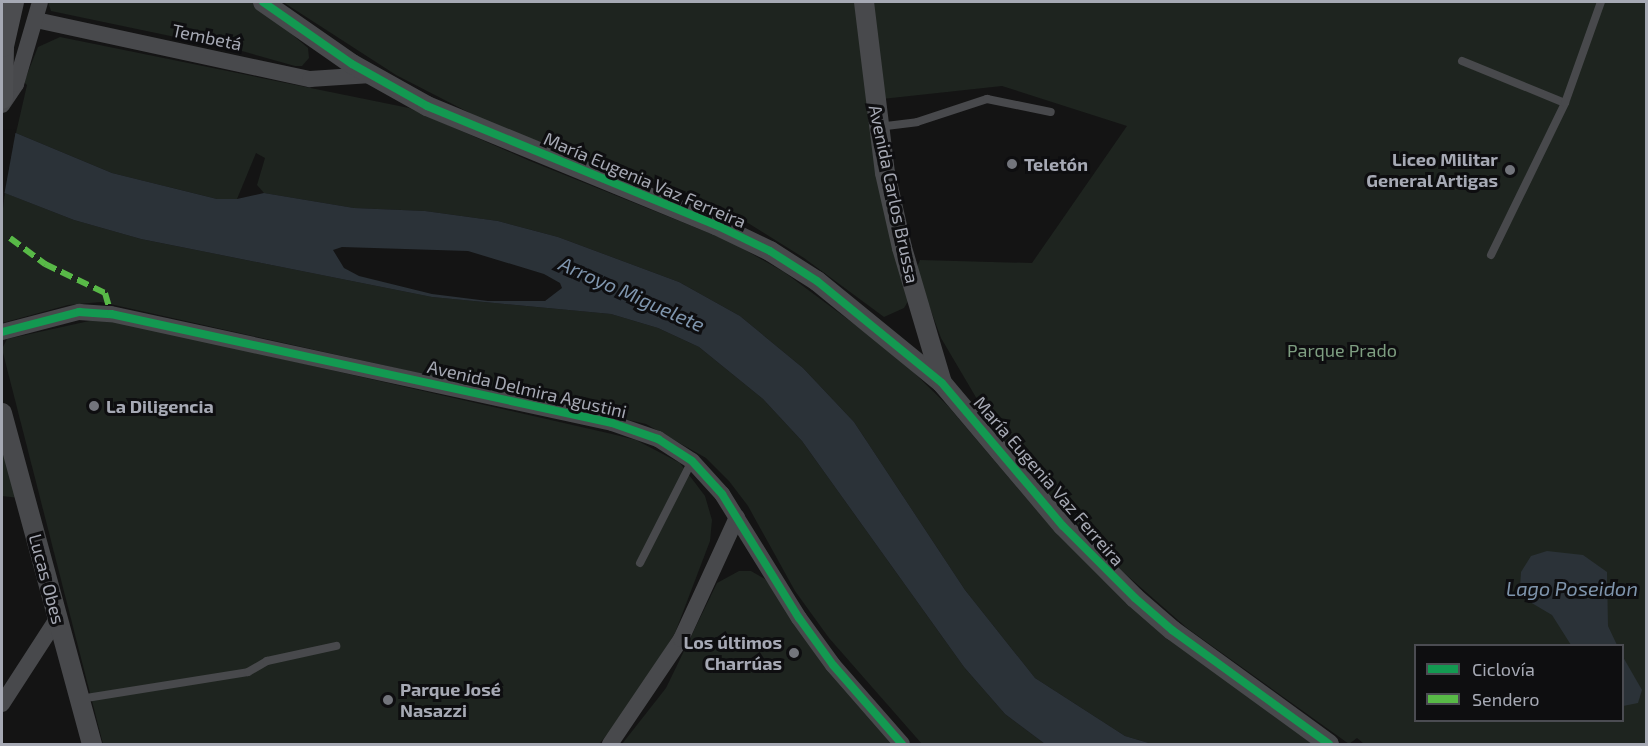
<!DOCTYPE html>
<meta charset="utf-8">
<style>
body{margin:0}
#map{position:relative;width:1648px;height:746px;overflow:hidden;background:#141414;font-family:"Exo 2",sans-serif}
div>[style]{position:absolute}
.green>*{inset:0;background:#1e241f}
.water>*{inset:0;background:#2b3238}
.pier>*{inset:0;background:#141414}
.service>*{height:8px;margin:-4px;padding:0 4px;transform-origin:4px;border-radius:4px;background:#48494c}
.minor>*{height:16px;margin:-8px;padding:0 8px;transform-origin:8px;border-radius:8px;background:#48494c}
.tertiary>*{height:20px;margin:-10px;padding:0 10px;transform-origin:10px;border-radius:10px;background:#48494c}
.secondary>*{height:22px;margin:-11px;padding:0 11px;transform-origin:11px;border-radius:11px;background:#4c4d50}
.quiet>*{height:6px;margin-top:-3px;transform-origin:0;background:repeating-linear-gradient(90deg,#58b947 0 12px,transparent 0 18px)}
.cycleway>*{height:8px;margin:-4px;padding:0 4px;transform-origin:4px;border-radius:4px;background:#139951}
.dots>*{width:16px;height:16px;translate:-50% -50%;box-sizing:border-box;border:3px solid #0e0e10;border-radius:50%}
span{translate:-50% -50%;white-space:nowrap;text-align:center;line-height:1.15;-webkit-text-stroke:6px #0e0e10;paint-order:stroke}
.street-label{font-size:18px;color:#a6a9b4}
.poi-label{font-size:18px;color:#a6a9b4;font-weight:700}
.right{translate:-100% -50%;text-align:right}
.left{translate:0 -50%;text-align:left}
.park-label{font-size:18px;color:#7e9e81}
.water-label{font-size:20px;color:#7f95ad;font-style:italic}
.frame{position:absolute;inset:0;border:3px solid #a6a9b4;pointer-events:none}
.legend{position:absolute;left:1414px;top:644px;width:210px;height:78px;box-sizing:border-box;background:#0e0e10;border:2px solid #4b4c52;margin:0;padding:8px 10px;list-style:none;font-size:18px;color:#a6a9b4}
.legend li{display:flex;align-items:center;gap:12px;height:30px}
.legend b{width:30px;border:2px solid #4b4c52}
</style>
<div id="map">
<div class="green">
<div style="clip-path:polygon(48px 2px,254px 2px,308px 48px,309px 58px,302px 66px,295px 66px,242px 51px,51px 11px)"></div>
<div style="clip-path:polygon(283px 2px,858px 2px,910px 298px,904px 308px,884px 317px,804px 258px,748px 223px,631px 173px,499px 128px,396px 75px)"></div>
<div style="clip-path:polygon(evenodd,871px 2px,1646px 2px,1646px 744px,1364px 744px,1357px 738px,1349px 744px,1187px 628px,1114px 564px,1014px 455px,987px 416px,941px 338px,916px 270px,920px 260px,1032px 263px,1127px 126px,1002px 86px,882px 99px,871px 2px,1416px 646px,1622px 646px,1622px 720px,1416px 720px,1416px 646px)"></div>
<div style="clip-path:polygon(60px 37px,409px 108px,530px 161px,729px 241px,784px 272px,896px 355px,948px 406px,1044px 519px,1124px 600px,1170px 640px,1314px 744px,1152px 744px,1125px 736px,1035px 678px,965px 590px,854px 422px,803px 368px,740px 316px,679px 282px,558px 237px,498px 221px,425px 211px,354px 208px,264px 193px,257px 185px,265px 158px,256px 153px,237px 199px,217px 199px,112px 173px,16px 133px,27px 85px,24px 82px,38px 47px)"></div>
<div style="clip-path:polygon(5px 193px,74px 220px,141px 239px,432px 297px,611px 314px,658px 328px,699px 347px,763px 399px,802px 441px,964px 667px,1005px 714px,1045px 744px,922px 744px,829px 638px,795px 591px,748px 506px,729px 481px,706px 458px,646px 424px,101px 302px,68px 305px,2px 323px,2px 216px)"></div>
<div style="clip-path:polygon(103px 318px,612px 434px,636px 440px,680px 463px,705px 496px,712px 520px,710px 541px,675px 633px,624px 715px,599px 744px,103px 744px,2px 349px,7px 339px)"></div>
<div style="clip-path:polygon(2px 439px,19px 498px,2px 496px)"></div>
<div style="clip-path:polygon(739px 571px,751px 571px,765px 579px,895px 744px,622px 744px,666px 688px,717px 583px)"></div>
</div>
<div class="water">
<div style="clip-path:polygon(evenodd,2px 132px,16px 133px,112px 173px,217px 199px,237px 199px,264px 193px,354px 208px,425px 211px,498px 221px,558px 237px,679px 282px,740px 316px,803px 368px,854px 422px,965px 590px,1035px 678px,1125px 736px,1152px 744px,1045px 744px,1005px 714px,964px 667px,802px 441px,763px 399px,699px 347px,658px 328px,611px 314px,432px 297px,141px 239px,74px 220px,2px 192px,2px 132px,342px 247px,468px 251px,544px 274px,560px 283px,562px 288px,545px 301px,488px 301px,432px 294px,359px 276px,344px 268px,333px 250px,342px 247px)"></div>
<div style="clip-path:polygon(1547px 551px,1583px 555px,1607px 572px,1608px 626px,1617px 645px,1571px 645px,1552px 615px,1530px 602px,1520px 587px,1521px 572px,1531px 556px)"></div>
<div style="clip-path:polygon(1623px 657px,1642px 690px,1638px 703px,1623px 706px)"></div>
</div>
<div class="pier">
<div style="clip-path:polygon(2px 129px,16px 130px,4px 196px,2px 195px)"></div>
</div>
<div class="service">
<div style="left:1462px;top:61px;width:111px;rotate:22.2deg"></div>
<div style="left:878px;top:127px;width:39px;rotate:-7deg"></div>
<div style="left:917px;top:122px;width:74px;rotate:-18.2deg"></div>
<div style="left:987px;top:99px;width:65px;rotate:11.5deg"></div>
<div style="left:1491px;top:255px;width:169px;rotate:-64deg"></div>
<div style="left:1565px;top:103px;width:107px;rotate:-70.4deg"></div>
<div style="left:640px;top:563px;width:114px;rotate:-63deg"></div>
<div style="left:80px;top:699px;width:170px;rotate:-9.1deg"></div>
<div style="left:248px;top:672px;width:22px;rotate:-30deg"></div>
<div style="left:267px;top:661px;width:71px;rotate:-12.3deg"></div>
</div>
<div class="minor">
<div style="left:36px;top:20px;width:280px;rotate:12.2deg"></div>
<div style="left:310px;top:79px;width:61px;rotate:-3.8deg"></div>
<div style="left:2px;top:105px;width:25px;rotate:-56deg"></div>
<div style="left:16px;top:84px;width:85px;rotate:-73.7deg"></div>
<div style="left:2px;top:332px;width:80px;rotate:-14.6deg"></div>
<div style="left:79px;top:312px;width:32px;rotate:4deg"></div>
<div style="left:111px;top:314px;width:513px;rotate:12.27deg"></div>
<div style="left:612px;top:423px;width:49px;rotate:19.2deg"></div>
<div style="left:658px;top:439px;width:40px;rotate:32.9deg"></div>
<div style="left:692px;top:461px;width:45px;rotate:47.7deg"></div>
<div style="left:722px;top:494px;width:146px;rotate:58.2deg"></div>
<div style="left:799px;top:618px;width:58px;rotate:54.1deg"></div>
<div style="left:833px;top:665px;width:105px;rotate:48.9deg"></div>
<div style="left:2px;top:704px;width:101px;rotate:-57.1deg"></div>
<div style="left:610px;top:744px;width:127px;rotate:-55.9deg"></div>
<div style="left:681px;top:639px;width:134px;rotate:-65.3deg"></div>
</div>
<div class="tertiary">
<div style="left:263px;top:2px;width:108px;rotate:34.9deg"></div>
<div style="left:352px;top:64px;width:86px;rotate:29.2deg"></div>
<div style="left:427px;top:106px;width:313px;rotate:22.4deg"></div>
<div style="left:716px;top:225px;width:60px;rotate:25.7deg"></div>
<div style="left:770px;top:251px;width:56px;rotate:32.6deg"></div>
<div style="left:817px;top:281px;width:161px;rotate:39.2deg"></div>
<div style="left:942px;top:383px;width:187px;rotate:49.8deg"></div>
<div style="left:1063px;top:526px;width:102px;rotate:45deg"></div>
<div style="left:1135px;top:598px;width:49px;rotate:40.9deg"></div>
<div style="left:1172px;top:630px;width:194px;rotate:36deg"></div>
<div style="left:864px;top:2px;width:172px;rotate:83deg"></div>
<div style="left:885px;top:173px;width:77px;rotate:77.2deg"></div>
<div style="left:902px;top:248px;width:141px;rotate:73.5deg"></div>
<div style="left:2px;top:413px;width:343px;rotate:74.8deg"></div>
</div>
<div class="secondary">
<div style="left:2px;top:98px;width:52px;rotate:-88.9deg"></div>
<div style="left:3px;top:46px;width:45px;rotate:-77.2deg"></div>
</div>
<div class="quiet">
<div style="left:10px;top:238px;width:44px;rotate:36.6deg"></div>
<div style="left:45px;top:264px;width:67px;rotate:25.8deg"></div>
<div style="left:105px;top:293px;width:22px;rotate:74deg"></div>
</div>
<div class="cycleway">
<div style="left:263px;top:2px;width:108px;rotate:34.9deg"></div>
<div style="left:352px;top:64px;width:86px;rotate:29.2deg"></div>
<div style="left:427px;top:106px;width:313px;rotate:22.4deg"></div>
<div style="left:716px;top:225px;width:60px;rotate:25.7deg"></div>
<div style="left:770px;top:251px;width:56px;rotate:32.6deg"></div>
<div style="left:817px;top:281px;width:161px;rotate:39.2deg"></div>
<div style="left:942px;top:383px;width:187px;rotate:49.8deg"></div>
<div style="left:1063px;top:526px;width:102px;rotate:45deg"></div>
<div style="left:1135px;top:598px;width:49px;rotate:40.9deg"></div>
<div style="left:1172px;top:630px;width:194px;rotate:36deg"></div>
<div style="left:2px;top:332px;width:80px;rotate:-14.6deg"></div>
<div style="left:79px;top:312px;width:32px;rotate:4deg"></div>
<div style="left:111px;top:314px;width:513px;rotate:12.27deg"></div>
<div style="left:612px;top:423px;width:49px;rotate:19.2deg"></div>
<div style="left:658px;top:439px;width:40px;rotate:32.9deg"></div>
<div style="left:692px;top:461px;width:45px;rotate:47.7deg"></div>
<div style="left:722px;top:494px;width:146px;rotate:58.2deg"></div>
<div style="left:799px;top:618px;width:58px;rotate:54.1deg"></div>
<div style="left:833px;top:665px;width:105px;rotate:48.9deg"></div>
</div>
<div class="dots">
<div style="left:1012px;top:164px;background:#73757c"></div>
<div style="left:1510px;top:170px;background:#73757c"></div>
<div style="left:94px;top:406px;background:#73757c"></div>
<div style="left:794px;top:653px;background:#73757c"></div>
<div style="left:388px;top:700px;background:#73757c"></div>
</div>
<div class="street-label">
<span style="left:207px;top:37px;rotate:12deg">Tembetá</span>
<span style="left:645px;top:180px;rotate:23deg">María Eugenia Vaz Ferreira</span>
<span style="left:894px;top:194px;rotate:78deg">Avenida Carlos Brussa</span>
<span style="left:527px;top:389px;rotate:13deg">Avenida Delmira Agustini</span>
<span style="left:1049px;top:481px;rotate:49deg">María Eugenia Vaz Ferreira</span>
<span style="left:47px;top:579px;rotate:75deg">Lucas Obes</span>
</div>
<div class="poi-label">
<span class="right" style="left:1498px;top:170px">Liceo Militar<br>General Artigas</span>
<span class="left" style="left:1024px;top:164px">Teletón</span>
<span class="left" style="left:106px;top:406px">La Diligencia</span>
<span class="right" style="left:782px;top:653px">Los últimos<br>Charrúas</span>
<span class="left" style="left:400px;top:700px">Parque José<br>Nasazzi</span>
</div>
<div class="park-label">
<span style="left:1342px;top:350px">Parque Prado</span>
</div>
<div class="water-label">
<span style="left:632px;top:294px;rotate:24deg">Arroyo Miguelete</span>
<span style="left:1572px;top:588px">Lago Poseidon</span>
</div>
<div class="frame"></div>
<ul class="legend">
<li><b style="height:8px;background:#139951"></b>Ciclovía</li>
<li><b style="height:8px;background:#58b947"></b>Sendero</li>
</ul>
</div>
